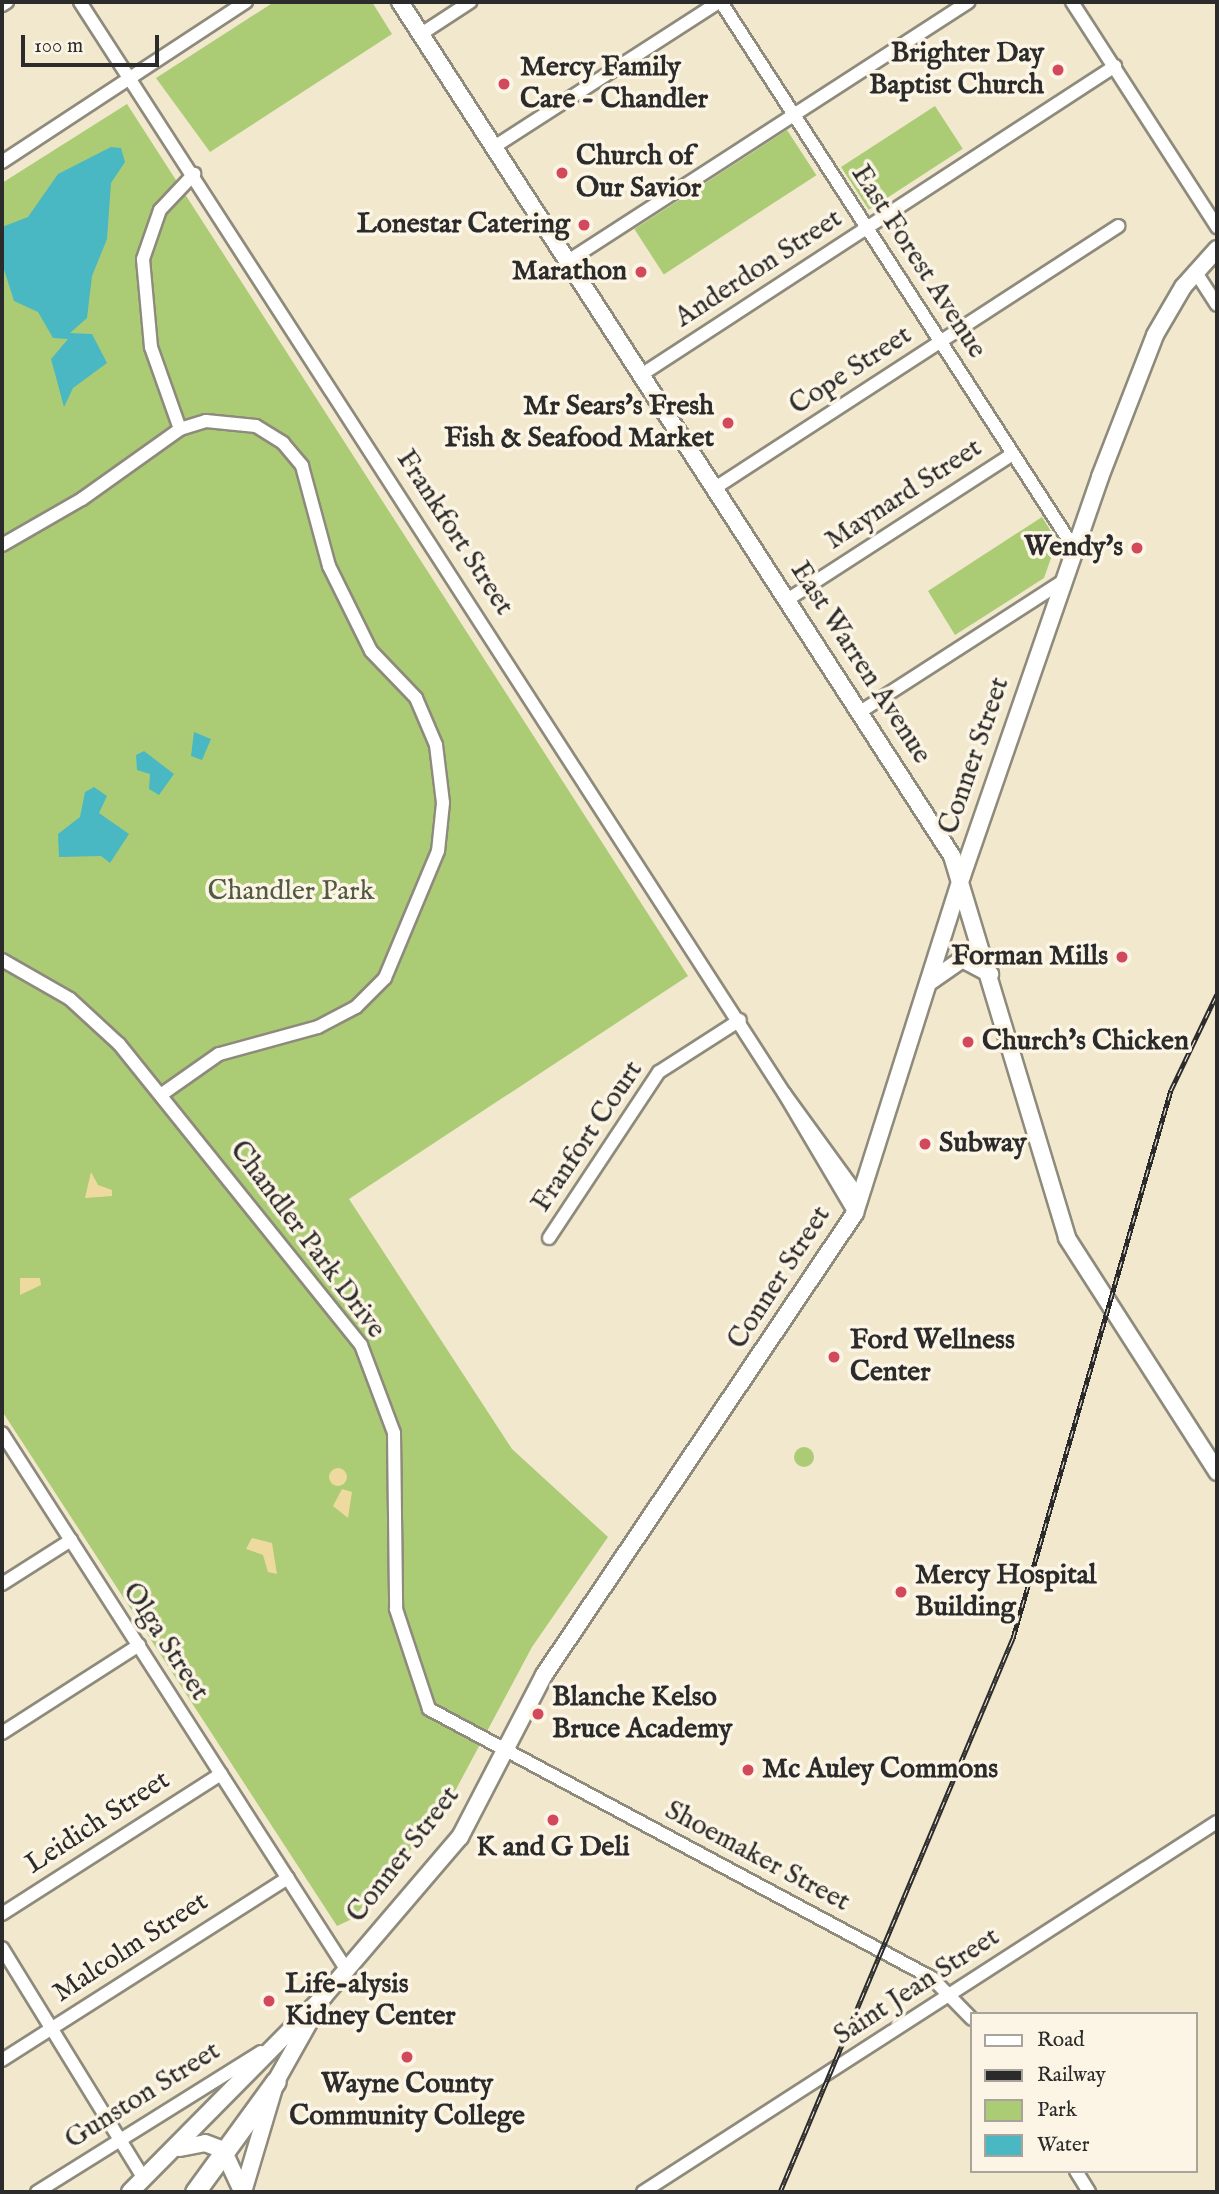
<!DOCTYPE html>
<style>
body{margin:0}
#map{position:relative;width:1219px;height:2194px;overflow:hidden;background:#f1e8cd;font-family:"IM FELL English",serif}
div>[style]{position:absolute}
.green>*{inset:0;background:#abcc75;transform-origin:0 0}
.round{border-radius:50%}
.sand>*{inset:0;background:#eeda9e}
.water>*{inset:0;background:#49b8c2}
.roads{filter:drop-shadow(2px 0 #8e8a7c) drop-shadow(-2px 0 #8e8a7c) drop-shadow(0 2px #8e8a7c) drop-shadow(0 -2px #8e8a7c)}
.minor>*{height:12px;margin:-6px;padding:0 6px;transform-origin:6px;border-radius:6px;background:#fff}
.major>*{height:16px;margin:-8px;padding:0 8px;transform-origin:8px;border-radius:8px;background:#fff}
.highway>*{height:19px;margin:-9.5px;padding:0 9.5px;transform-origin:9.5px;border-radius:9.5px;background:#fff}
.rail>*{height:5px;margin-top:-2.5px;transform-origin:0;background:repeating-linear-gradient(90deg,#fcf5e5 0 8px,#2b2b2b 0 16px);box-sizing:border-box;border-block:2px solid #2b2b2b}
.dots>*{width:19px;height:19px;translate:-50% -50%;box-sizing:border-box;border:4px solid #fcf5e5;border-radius:50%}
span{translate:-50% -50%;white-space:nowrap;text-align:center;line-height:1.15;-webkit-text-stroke:7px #fcf5e5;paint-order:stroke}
.poi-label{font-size:28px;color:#2b2b2b;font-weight:700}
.right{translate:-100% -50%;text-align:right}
.left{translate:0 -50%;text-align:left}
.street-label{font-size:28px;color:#2b2b2b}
.park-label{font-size:28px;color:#515b41}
.frame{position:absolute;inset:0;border:4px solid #2b2b2b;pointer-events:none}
.legend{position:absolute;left:970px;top:2012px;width:228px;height:161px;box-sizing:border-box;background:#fcf5e5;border:2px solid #a8a49b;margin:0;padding:9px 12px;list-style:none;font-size:21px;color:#2b2b2b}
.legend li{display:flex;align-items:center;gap:14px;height:35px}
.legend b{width:35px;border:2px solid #a8a49b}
.scale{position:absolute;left:21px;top:35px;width:138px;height:32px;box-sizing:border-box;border:4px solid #2b2b2b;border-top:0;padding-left:9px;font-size:21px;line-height:24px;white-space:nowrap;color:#2b2b2b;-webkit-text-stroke:5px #fcf5e5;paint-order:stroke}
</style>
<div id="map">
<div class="green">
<div style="clip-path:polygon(274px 2px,372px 2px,392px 34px,210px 152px,156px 78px)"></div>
<div style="clip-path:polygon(127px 104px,688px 976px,349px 1199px,512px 1449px,608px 1537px,532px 1647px,446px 1808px,352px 1919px,337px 1926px,2px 1411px,2px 183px)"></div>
<div style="left:935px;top:106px;width:51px;height:112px;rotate:57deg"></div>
<div style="left:787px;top:130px;width:54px;height:182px;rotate:57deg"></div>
<div style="clip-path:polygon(1042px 517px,1057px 541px,1044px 578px,955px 635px,928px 591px)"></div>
<div class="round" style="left:794px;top:1447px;width:20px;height:20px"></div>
</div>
<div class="sand">
<div style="clip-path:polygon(91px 1172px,98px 1185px,112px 1190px,112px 1196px,85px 1198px)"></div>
<div style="clip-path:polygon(20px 1278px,40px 1278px,41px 1285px,20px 1295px)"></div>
<div class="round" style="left:329px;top:1468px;width:18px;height:18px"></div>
<div style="clip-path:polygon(342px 1489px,352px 1492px,348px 1518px,333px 1506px)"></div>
<div style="clip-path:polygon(252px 1538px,272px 1543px,277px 1574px,268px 1572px,263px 1555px,246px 1549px)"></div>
</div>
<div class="water">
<div style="clip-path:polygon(111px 147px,121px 148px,125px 162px,111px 183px,107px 239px,92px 276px,87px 318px,70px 333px,92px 334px,107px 363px,73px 388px,64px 407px,51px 359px,68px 339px,53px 338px,38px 312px,14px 301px,2px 263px,2px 227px,28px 217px,58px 174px)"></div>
<div style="clip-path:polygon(194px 732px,211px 739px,202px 760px,191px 756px)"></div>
<div style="clip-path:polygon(144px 751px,174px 774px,159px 795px,149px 789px,150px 774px,137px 770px,136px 755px)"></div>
<div style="clip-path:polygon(94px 787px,107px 796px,99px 813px,129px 834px,110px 863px,101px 856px,59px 857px,58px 834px,80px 817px,85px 792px)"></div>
</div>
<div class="roads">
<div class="minor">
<div style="left:80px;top:2px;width:1298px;rotate:57.17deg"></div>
<div style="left:721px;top:2px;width:650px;rotate:57.12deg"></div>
<div style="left:1072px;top:2px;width:268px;rotate:57.2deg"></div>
<div style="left:2px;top:5px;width:6px;rotate:-31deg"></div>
<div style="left:421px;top:34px;width:59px;rotate:-33.1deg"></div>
<div style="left:494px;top:147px;width:268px;rotate:-32.8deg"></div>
<div style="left:2px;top:162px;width:292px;rotate:-33.3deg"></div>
<div style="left:568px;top:261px;width:477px;rotate:-32.9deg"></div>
<div style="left:1195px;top:271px;width:40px;rotate:57.1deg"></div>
<div style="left:641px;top:375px;width:566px;rotate:-33.1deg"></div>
<div style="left:180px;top:429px;width:87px;rotate:-109.5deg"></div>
<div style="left:151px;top:347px;width:88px;rotate:-95.2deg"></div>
<div style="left:143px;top:259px;width:52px;rotate:-70.9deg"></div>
<div style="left:160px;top:210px;width:50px;rotate:-46.6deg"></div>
<div style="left:715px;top:488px;width:481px;rotate:-33deg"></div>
<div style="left:2px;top:545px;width:92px;rotate:-29.9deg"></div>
<div style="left:82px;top:499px;width:120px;rotate:-35.5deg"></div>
<div style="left:180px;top:429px;width:27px;rotate:-17deg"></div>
<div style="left:206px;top:421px;width:50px;rotate:5.7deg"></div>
<div style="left:256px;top:426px;width:32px;rotate:32deg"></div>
<div style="left:283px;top:443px;width:30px;rotate:50deg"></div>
<div style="left:302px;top:466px;width:104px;rotate:74.9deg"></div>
<div style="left:329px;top:566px;width:95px;rotate:63.7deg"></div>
<div style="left:371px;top:651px;width:65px;rotate:46.2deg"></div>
<div style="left:416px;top:698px;width:51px;rotate:66.9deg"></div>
<div style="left:436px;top:745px;width:58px;rotate:83.1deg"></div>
<div style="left:443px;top:803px;width:48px;rotate:95.9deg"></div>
<div style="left:438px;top:851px;width:138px;rotate:112.7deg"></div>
<div style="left:385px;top:978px;width:41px;rotate:135deg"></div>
<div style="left:356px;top:1007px;width:43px;rotate:152.2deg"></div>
<div style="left:318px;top:1027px;width:103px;rotate:164.7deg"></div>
<div style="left:219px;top:1054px;width:70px;rotate:144.9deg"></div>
<div style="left:787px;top:600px;width:269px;rotate:-32.9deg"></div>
<div style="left:860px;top:712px;width:242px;rotate:-32.8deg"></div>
<div style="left:2px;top:960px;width:78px;rotate:29.8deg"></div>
<div style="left:70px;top:999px;width:67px;rotate:42.6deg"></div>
<div style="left:119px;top:1044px;width:386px;rotate:51.2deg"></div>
<div style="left:361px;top:1345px;width:94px;rotate:69.4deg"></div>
<div style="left:394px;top:1433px;width:176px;rotate:89.3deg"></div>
<div style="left:396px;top:1609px;width:105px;rotate:71.7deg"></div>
<div style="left:429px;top:1709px;width:570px;rotate:28.14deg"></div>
<div style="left:932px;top:1978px;width:57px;rotate:45.7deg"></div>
<div style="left:855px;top:1213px;width:139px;rotate:-120.6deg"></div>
<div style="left:784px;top:1093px;width:131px;rotate:54deg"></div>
<div style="left:549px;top:1238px;width:199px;rotate:-56.5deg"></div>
<div style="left:659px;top:1072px;width:96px;rotate:-32.7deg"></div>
<div style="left:2px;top:1433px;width:637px;rotate:57.31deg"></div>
<div style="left:2px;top:1584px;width:82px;rotate:-32.5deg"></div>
<div style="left:2px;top:1733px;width:163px;rotate:-32.7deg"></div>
<div style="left:2px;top:1914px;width:260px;rotate:-32.6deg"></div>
<div style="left:2px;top:1948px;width:271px;rotate:58.4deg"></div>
<div style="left:2px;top:2060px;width:339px;rotate:-32.5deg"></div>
<div style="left:1076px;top:2171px;width:25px;rotate:58deg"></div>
<div style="left:37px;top:2192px;width:264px;rotate:-32deg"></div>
<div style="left:643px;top:2192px;width:683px;rotate:-32.81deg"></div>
</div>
<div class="major">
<div style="left:400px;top:2px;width:1017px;rotate:57.12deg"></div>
<div style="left:952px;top:856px;width:399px;rotate:73.2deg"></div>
<div style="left:1067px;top:1238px;width:278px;rotate:57.3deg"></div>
<div style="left:931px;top:981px;width:38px;rotate:-35deg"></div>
<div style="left:962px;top:959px;width:32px;rotate:28deg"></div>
<div style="left:180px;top:2148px;width:25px;rotate:-11deg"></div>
<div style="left:205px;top:2143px;width:19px;rotate:21deg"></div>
<div style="left:223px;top:2150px;width:40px;rotate:65deg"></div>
<div style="left:130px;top:2192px;width:276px;rotate:-45.3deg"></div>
<div style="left:324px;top:1996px;width:209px;rotate:-49.5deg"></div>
<div style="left:460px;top:1837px;width:182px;rotate:-62.6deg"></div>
<div style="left:544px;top:1675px;width:557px;rotate:-56.05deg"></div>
<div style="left:855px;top:1213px;width:354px;rotate:-72.4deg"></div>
<div style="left:962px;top:876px;width:422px;rotate:-70.9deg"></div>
<div style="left:1100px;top:477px;width:152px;rotate:-68.8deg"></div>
<div style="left:1155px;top:335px;width:56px;rotate:-59.7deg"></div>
<div style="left:1183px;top:287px;width:51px;rotate:-48.2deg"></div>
<div style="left:243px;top:2192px;width:116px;rotate:-73.4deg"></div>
<div style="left:276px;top:2081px;width:81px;rotate:-60.6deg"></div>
</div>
<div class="highway">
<div style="left:195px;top:2192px;width:137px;rotate:-53.9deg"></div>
</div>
</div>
<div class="rail">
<div style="left:780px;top:2192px;width:601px;rotate:-67.19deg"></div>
<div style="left:1013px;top:1638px;width:570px;rotate:-73.92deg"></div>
<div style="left:1171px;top:1090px;width:106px;rotate:-64.4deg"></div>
</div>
<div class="dots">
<div style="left:1058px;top:70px;background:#d1495b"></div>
<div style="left:504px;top:84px;background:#d1495b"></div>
<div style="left:562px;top:173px;background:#d1495b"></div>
<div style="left:584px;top:225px;background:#d1495b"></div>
<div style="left:641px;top:272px;background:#d1495b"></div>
<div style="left:728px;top:423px;background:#d1495b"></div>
<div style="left:1137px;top:548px;background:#d1495b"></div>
<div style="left:1122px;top:957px;background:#d1495b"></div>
<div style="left:968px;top:1042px;background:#d1495b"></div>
<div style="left:925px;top:1144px;background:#d1495b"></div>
<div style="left:834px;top:1357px;background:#d1495b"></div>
<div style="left:901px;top:1592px;background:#d1495b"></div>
<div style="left:538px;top:1714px;background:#d1495b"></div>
<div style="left:748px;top:1770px;background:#d1495b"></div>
<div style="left:553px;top:1820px;background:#d1495b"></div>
<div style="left:269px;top:2001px;background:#d1495b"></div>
<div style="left:407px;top:2057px;background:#d1495b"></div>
</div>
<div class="poi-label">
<span class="right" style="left:1044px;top:70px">Brighter Day<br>Baptist Church</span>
<span class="left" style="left:520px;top:84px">Mercy Family<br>Care - Chandler</span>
<span class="left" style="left:576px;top:173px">Church of<br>Our Savior</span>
<span class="right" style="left:570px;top:225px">Lonestar Catering</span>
<span class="right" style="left:627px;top:272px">Marathon</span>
<span class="right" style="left:714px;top:423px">Mr Sears's Fresh<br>Fish &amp; Seafood Market</span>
<span class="right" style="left:1123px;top:548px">Wendy's</span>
<span class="right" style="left:1108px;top:957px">Forman Mills</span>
<span class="left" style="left:982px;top:1042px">Church's Chicken</span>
<span class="left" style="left:939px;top:1144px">Subway</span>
<span class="left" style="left:850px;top:1357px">Ford Wellness<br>Center</span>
<span class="left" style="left:915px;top:1592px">Mercy Hospital<br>Building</span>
<span class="left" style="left:552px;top:1714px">Blanche Kelso<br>Bruce Academy</span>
<span class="left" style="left:762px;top:1770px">Mc Auley Commons</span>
<span style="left:553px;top:1848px">K and G Deli</span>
<span class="left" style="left:285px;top:2001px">Life-alysis<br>Kidney Center</span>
<span style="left:407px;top:2101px">Wayne County<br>Community College</span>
</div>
<div class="street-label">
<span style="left:918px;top:262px;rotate:57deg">East Forest Avenue</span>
<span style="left:759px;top:269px;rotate:-33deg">Anderdon Street</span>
<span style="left:851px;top:371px;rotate:-33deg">Cope Street</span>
<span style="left:904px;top:495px;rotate:-33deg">Maynard Street</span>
<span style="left:454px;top:533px;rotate:57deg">Frankfort Street</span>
<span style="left:860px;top:663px;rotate:57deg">East Warren Avenue</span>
<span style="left:975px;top:756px;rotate:-71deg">Conner Street</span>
<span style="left:588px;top:1137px;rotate:-56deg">Franfort Court</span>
<span style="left:307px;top:1240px;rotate:53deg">Chandler Park Drive</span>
<span style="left:780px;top:1278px;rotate:-57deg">Conner Street</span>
<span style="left:165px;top:1642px;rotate:57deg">Olga Street</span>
<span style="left:98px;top:1823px;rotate:-33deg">Leidich Street</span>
<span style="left:404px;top:1855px;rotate:-52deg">Conner Street</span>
<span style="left:757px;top:1857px;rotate:28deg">Shoemaker Street</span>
<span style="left:131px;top:1948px;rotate:-33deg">Malcolm Street</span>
<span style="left:917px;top:1987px;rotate:-33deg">Saint Jean Street</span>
<span style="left:143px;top:2096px;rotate:-32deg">Gunston Street</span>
</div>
<div class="park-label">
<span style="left:291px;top:892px">Chandler Park</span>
</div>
<div class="frame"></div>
<ul class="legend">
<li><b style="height:9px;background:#fff"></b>Road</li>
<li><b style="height:9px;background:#2b2b2b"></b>Railway</li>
<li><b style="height:19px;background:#abcc75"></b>Park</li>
<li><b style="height:19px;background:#49b8c2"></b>Water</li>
</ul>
<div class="scale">100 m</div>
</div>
